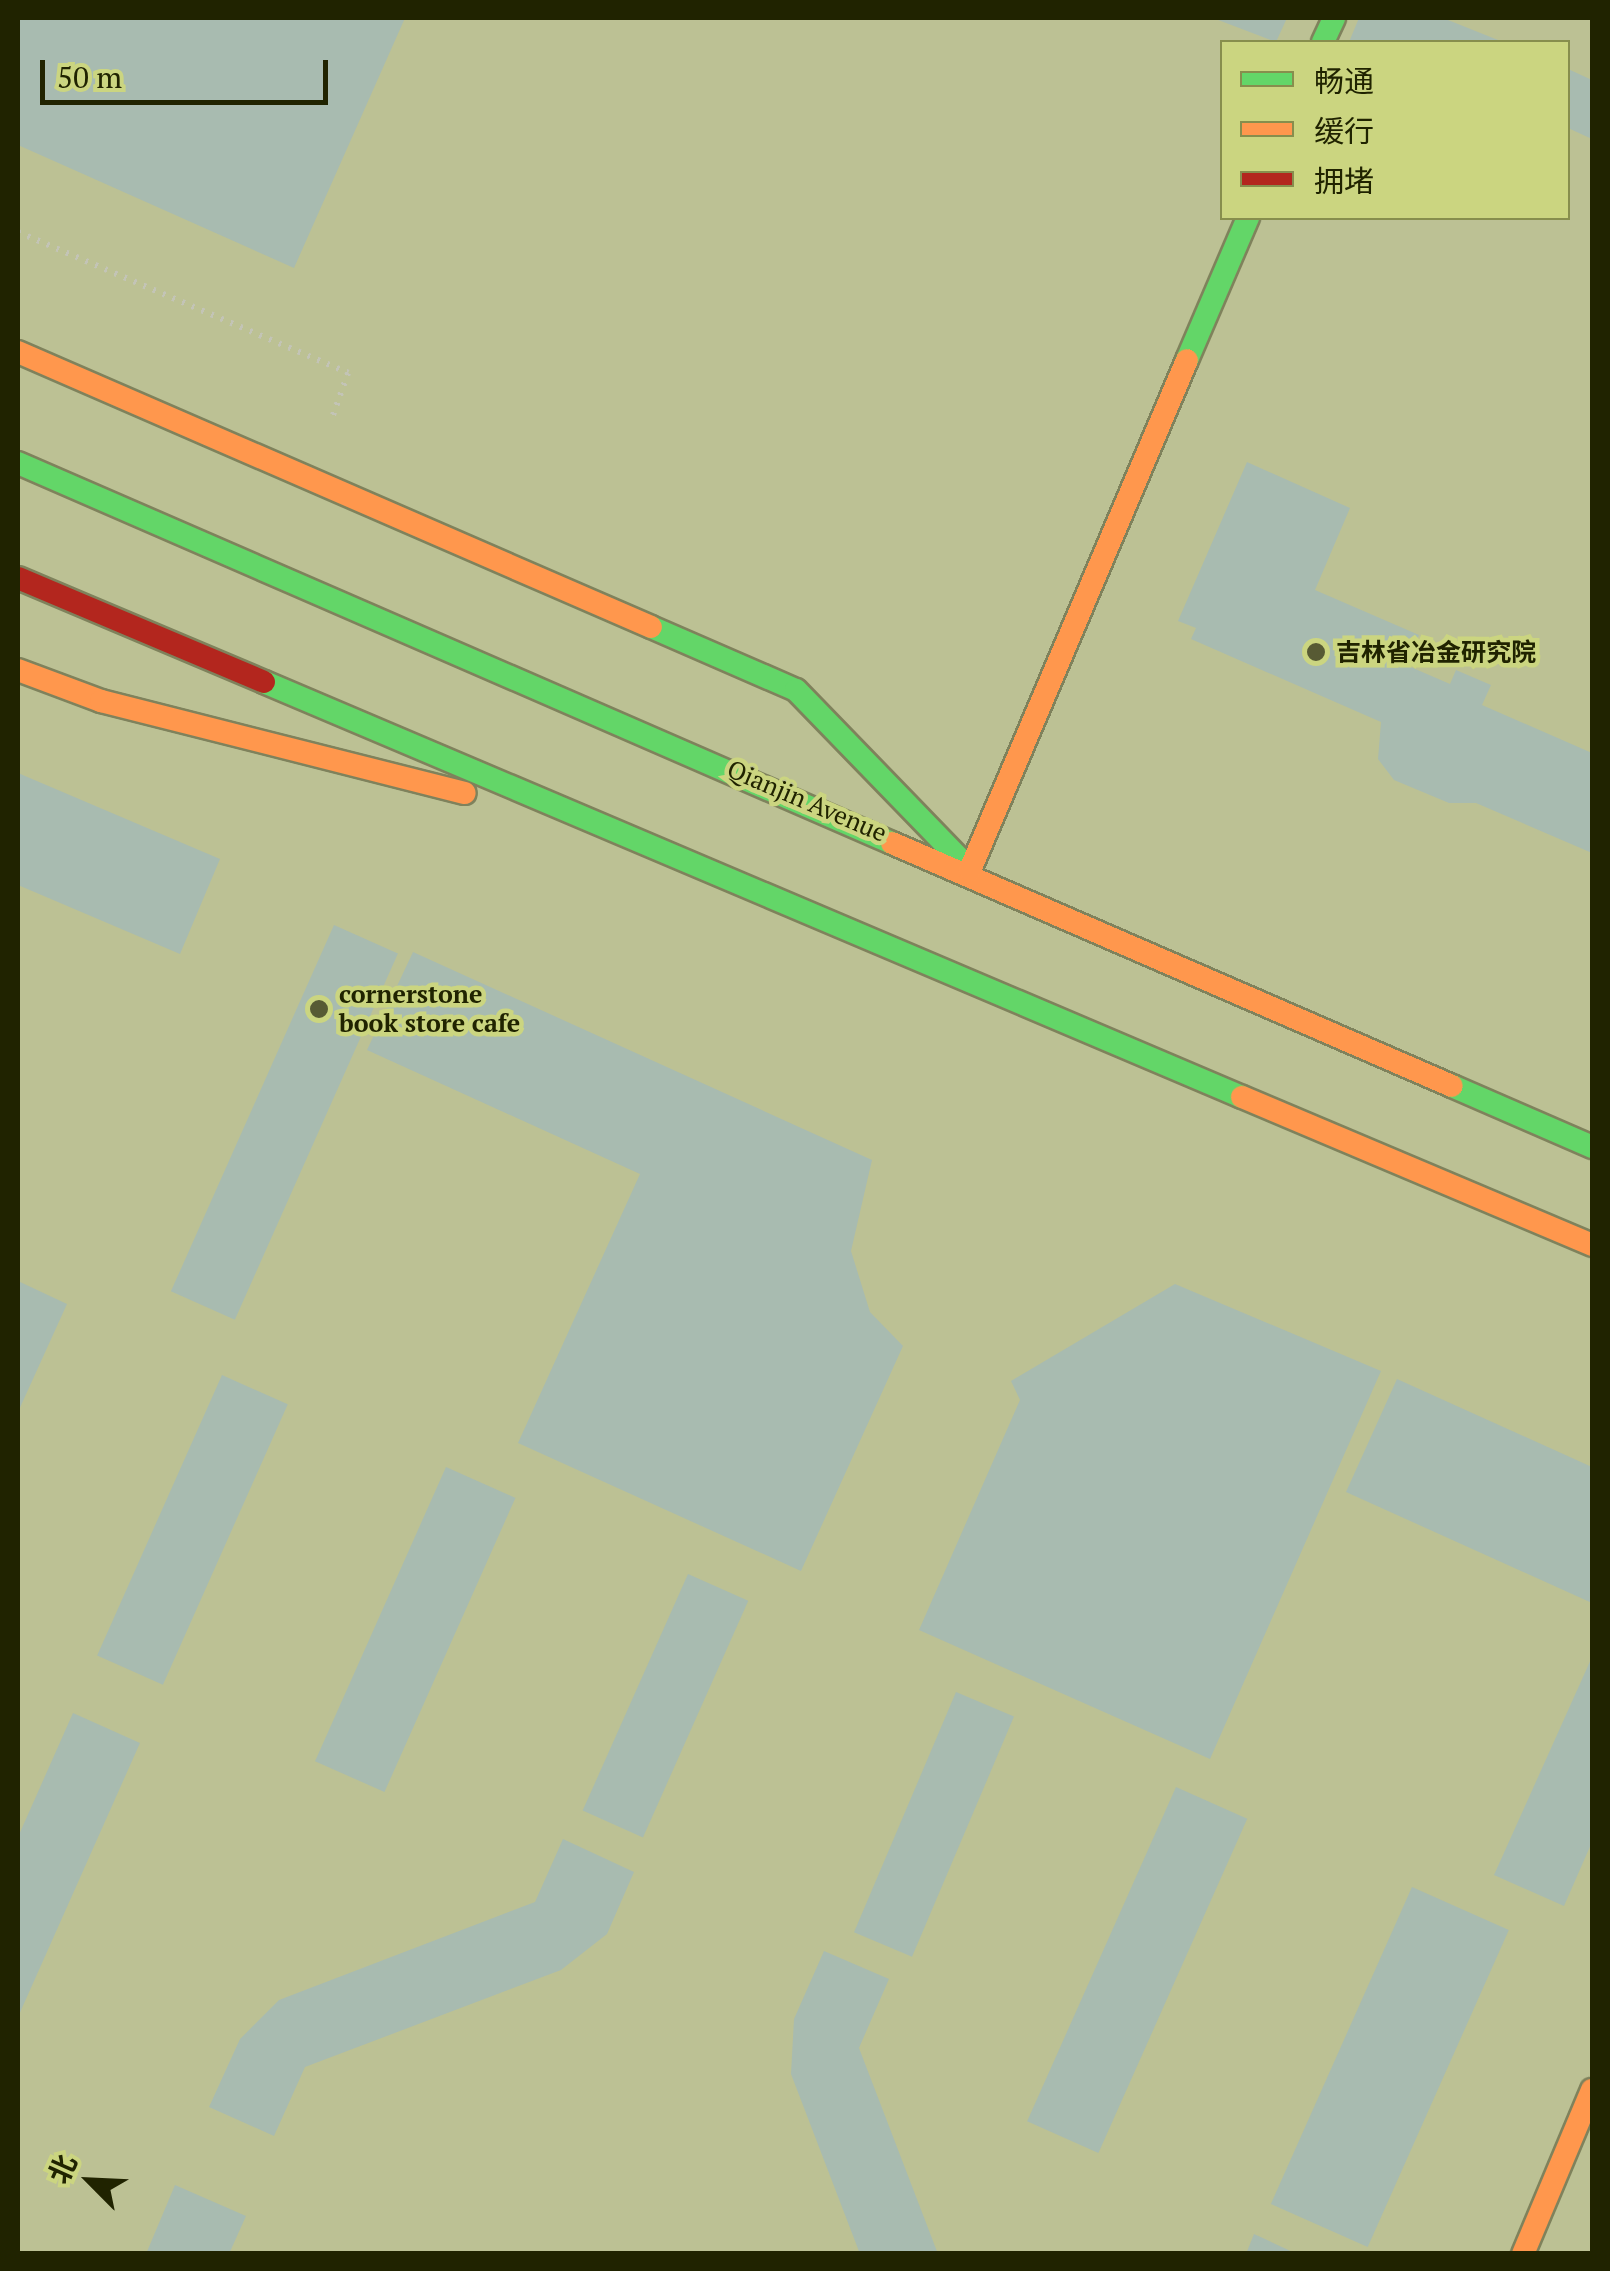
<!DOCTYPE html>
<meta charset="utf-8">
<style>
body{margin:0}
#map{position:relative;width:1610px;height:2271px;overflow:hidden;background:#bcc194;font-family:"PT Serif","Noto Sans SC",serif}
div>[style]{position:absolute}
.building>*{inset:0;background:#a8bbb0;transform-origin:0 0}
.path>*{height:6px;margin-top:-3px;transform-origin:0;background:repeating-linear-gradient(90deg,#c3c4b6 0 2.5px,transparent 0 10.5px)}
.roads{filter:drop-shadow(2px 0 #7f825c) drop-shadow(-2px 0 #7f825c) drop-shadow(0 2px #7f825c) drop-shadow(0 -2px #7f825c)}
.fast>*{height:22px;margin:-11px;padding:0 11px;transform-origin:11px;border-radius:11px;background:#63d668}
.slow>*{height:22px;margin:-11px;padding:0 11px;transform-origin:11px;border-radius:11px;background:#ff974d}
.jam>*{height:22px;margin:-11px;padding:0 11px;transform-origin:11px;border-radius:11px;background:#b3261e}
.dots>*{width:28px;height:28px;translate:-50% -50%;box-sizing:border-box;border:5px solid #cbd580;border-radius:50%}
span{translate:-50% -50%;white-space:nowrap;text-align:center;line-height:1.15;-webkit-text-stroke:9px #cbd580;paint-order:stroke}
.poi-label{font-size:25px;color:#202300;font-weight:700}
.left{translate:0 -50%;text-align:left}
.street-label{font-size:25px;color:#202300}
.frame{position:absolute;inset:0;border:20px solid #202300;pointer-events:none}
.legend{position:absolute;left:1220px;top:40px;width:350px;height:180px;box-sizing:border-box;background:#cbd580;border:2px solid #878e4d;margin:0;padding:12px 18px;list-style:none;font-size:30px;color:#202300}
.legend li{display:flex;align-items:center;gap:20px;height:50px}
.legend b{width:50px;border:2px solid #878e4d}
.north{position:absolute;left:40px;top:2131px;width:100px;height:100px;-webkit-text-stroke:8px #cbd580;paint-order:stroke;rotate:294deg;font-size:28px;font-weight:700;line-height:40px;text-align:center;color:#202300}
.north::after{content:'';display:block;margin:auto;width:35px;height:45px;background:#202300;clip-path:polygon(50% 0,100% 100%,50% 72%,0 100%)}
.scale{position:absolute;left:40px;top:60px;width:288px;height:45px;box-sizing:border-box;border:5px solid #202300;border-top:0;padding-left:12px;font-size:30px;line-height:35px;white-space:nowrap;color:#202300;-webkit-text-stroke:8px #cbd580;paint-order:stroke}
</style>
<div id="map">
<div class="building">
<div style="clip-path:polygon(18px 18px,405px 18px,294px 268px,18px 145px)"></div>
<div style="clip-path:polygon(1213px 18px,1287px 18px,1276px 42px)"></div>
<div style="clip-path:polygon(1359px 18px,1443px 18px,1503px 42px,1349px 42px)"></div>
<div style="clip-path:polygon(1568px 69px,1592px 80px,1592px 139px,1568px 128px)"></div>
<div style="clip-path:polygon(1247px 462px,1350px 508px,1315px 590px,1419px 635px,1406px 665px,1450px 684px,1456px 670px,1491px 685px,1482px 705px,1592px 753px,1592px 853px,1476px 803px,1449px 803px,1394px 780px,1378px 759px,1381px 722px,1191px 639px,1196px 628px,1178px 621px)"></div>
<div style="clip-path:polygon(18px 773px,220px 859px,180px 954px,18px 885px)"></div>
<div style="left:334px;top:925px;width:70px;height:401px;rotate:24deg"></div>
<div style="clip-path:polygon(413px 952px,872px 1160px,851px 1251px,870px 1312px,903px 1346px,801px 1571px,518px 1443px,640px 1174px,367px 1050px)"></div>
<div style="clip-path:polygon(18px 1281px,67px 1304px,18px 1412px)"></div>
<div style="clip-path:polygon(1175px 1284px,1381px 1371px,1210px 1759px,919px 1630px,1020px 1400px,1011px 1381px)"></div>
<div style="left:222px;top:1375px;width:72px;height:307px;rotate:24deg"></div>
<div style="clip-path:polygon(1397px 1379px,1592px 1467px,1592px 1603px,1346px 1492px)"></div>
<div style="left:446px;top:1467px;width:76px;height:322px;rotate:24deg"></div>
<div style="left:688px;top:1574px;width:66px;height:259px;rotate:24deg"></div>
<div style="clip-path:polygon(1592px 1657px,1592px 1842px,1564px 1906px,1494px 1875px)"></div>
<div style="left:956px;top:1692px;width:63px;height:261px;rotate:23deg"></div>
<div style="clip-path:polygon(73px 1713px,140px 1743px,18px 2017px,18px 1837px)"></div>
<div style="left:1176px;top:1787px;width:78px;height:366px;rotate:24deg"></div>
<div style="clip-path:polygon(563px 1839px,634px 1872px,607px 1934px,561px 1970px,305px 2067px,274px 2136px,209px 2107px,240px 2039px,279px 2000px,535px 1902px)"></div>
<div style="left:1412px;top:1887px;width:106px;height:347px;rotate:24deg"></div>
<div style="clip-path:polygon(824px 1951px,889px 1979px,859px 2048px,938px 2254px,860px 2254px,791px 2074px,794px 2019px)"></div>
<div style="clip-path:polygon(175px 2185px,246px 2216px,229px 2254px,146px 2254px)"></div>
<div style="clip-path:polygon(1254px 2234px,1297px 2254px,1246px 2254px)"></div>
</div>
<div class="path">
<div style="left:18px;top:232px;width:359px;rotate:23.1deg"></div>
<div style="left:348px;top:373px;width:48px;rotate:109.6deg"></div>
</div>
<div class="roads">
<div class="fast">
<div style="left:1323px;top:42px;width:26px;rotate:-65deg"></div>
<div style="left:1187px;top:360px;width:155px;rotate:-66.8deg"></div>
<div style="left:18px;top:463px;width:953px;rotate:23.5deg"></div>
<div style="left:651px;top:627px;width:158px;rotate:23.5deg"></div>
<div style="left:796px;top:690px;width:235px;rotate:45.9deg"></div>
<div style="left:264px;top:682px;width:1062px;rotate:22.99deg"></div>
<div style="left:1452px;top:1086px;width:153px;rotate:23.5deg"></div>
</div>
<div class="slow">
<div style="left:18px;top:352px;width:690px;rotate:23.48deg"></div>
<div style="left:18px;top:670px;width:89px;rotate:20.5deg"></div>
<div style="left:101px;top:701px;width:375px;rotate:14.2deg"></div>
<div style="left:892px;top:843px;width:610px;rotate:23.46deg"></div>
<div style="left:970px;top:870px;width:554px;rotate:-66.95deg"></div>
<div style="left:1242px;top:1097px;width:380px;rotate:22.9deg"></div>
<div style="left:1523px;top:2254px;width:178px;rotate:-67.2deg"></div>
</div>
<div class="jam">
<div style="left:18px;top:578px;width:267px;rotate:22.9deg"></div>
</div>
</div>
<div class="dots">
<div style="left:1316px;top:652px;background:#575a34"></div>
<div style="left:319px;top:1009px;background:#575a34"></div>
</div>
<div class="poi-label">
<span class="left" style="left:1336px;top:652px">吉林省冶金研究院</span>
<span class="left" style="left:339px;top:1009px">cornerstone<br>book store cafe</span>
</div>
<div class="street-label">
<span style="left:807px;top:801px;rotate:23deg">Qianjin Avenue</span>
</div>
<div class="frame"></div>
<ul class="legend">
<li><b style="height:12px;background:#63d668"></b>畅通</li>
<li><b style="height:12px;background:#ff974d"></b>缓行</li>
<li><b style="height:12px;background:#b3261e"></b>拥堵</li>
</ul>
<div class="north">北</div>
<div class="scale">50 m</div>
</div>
